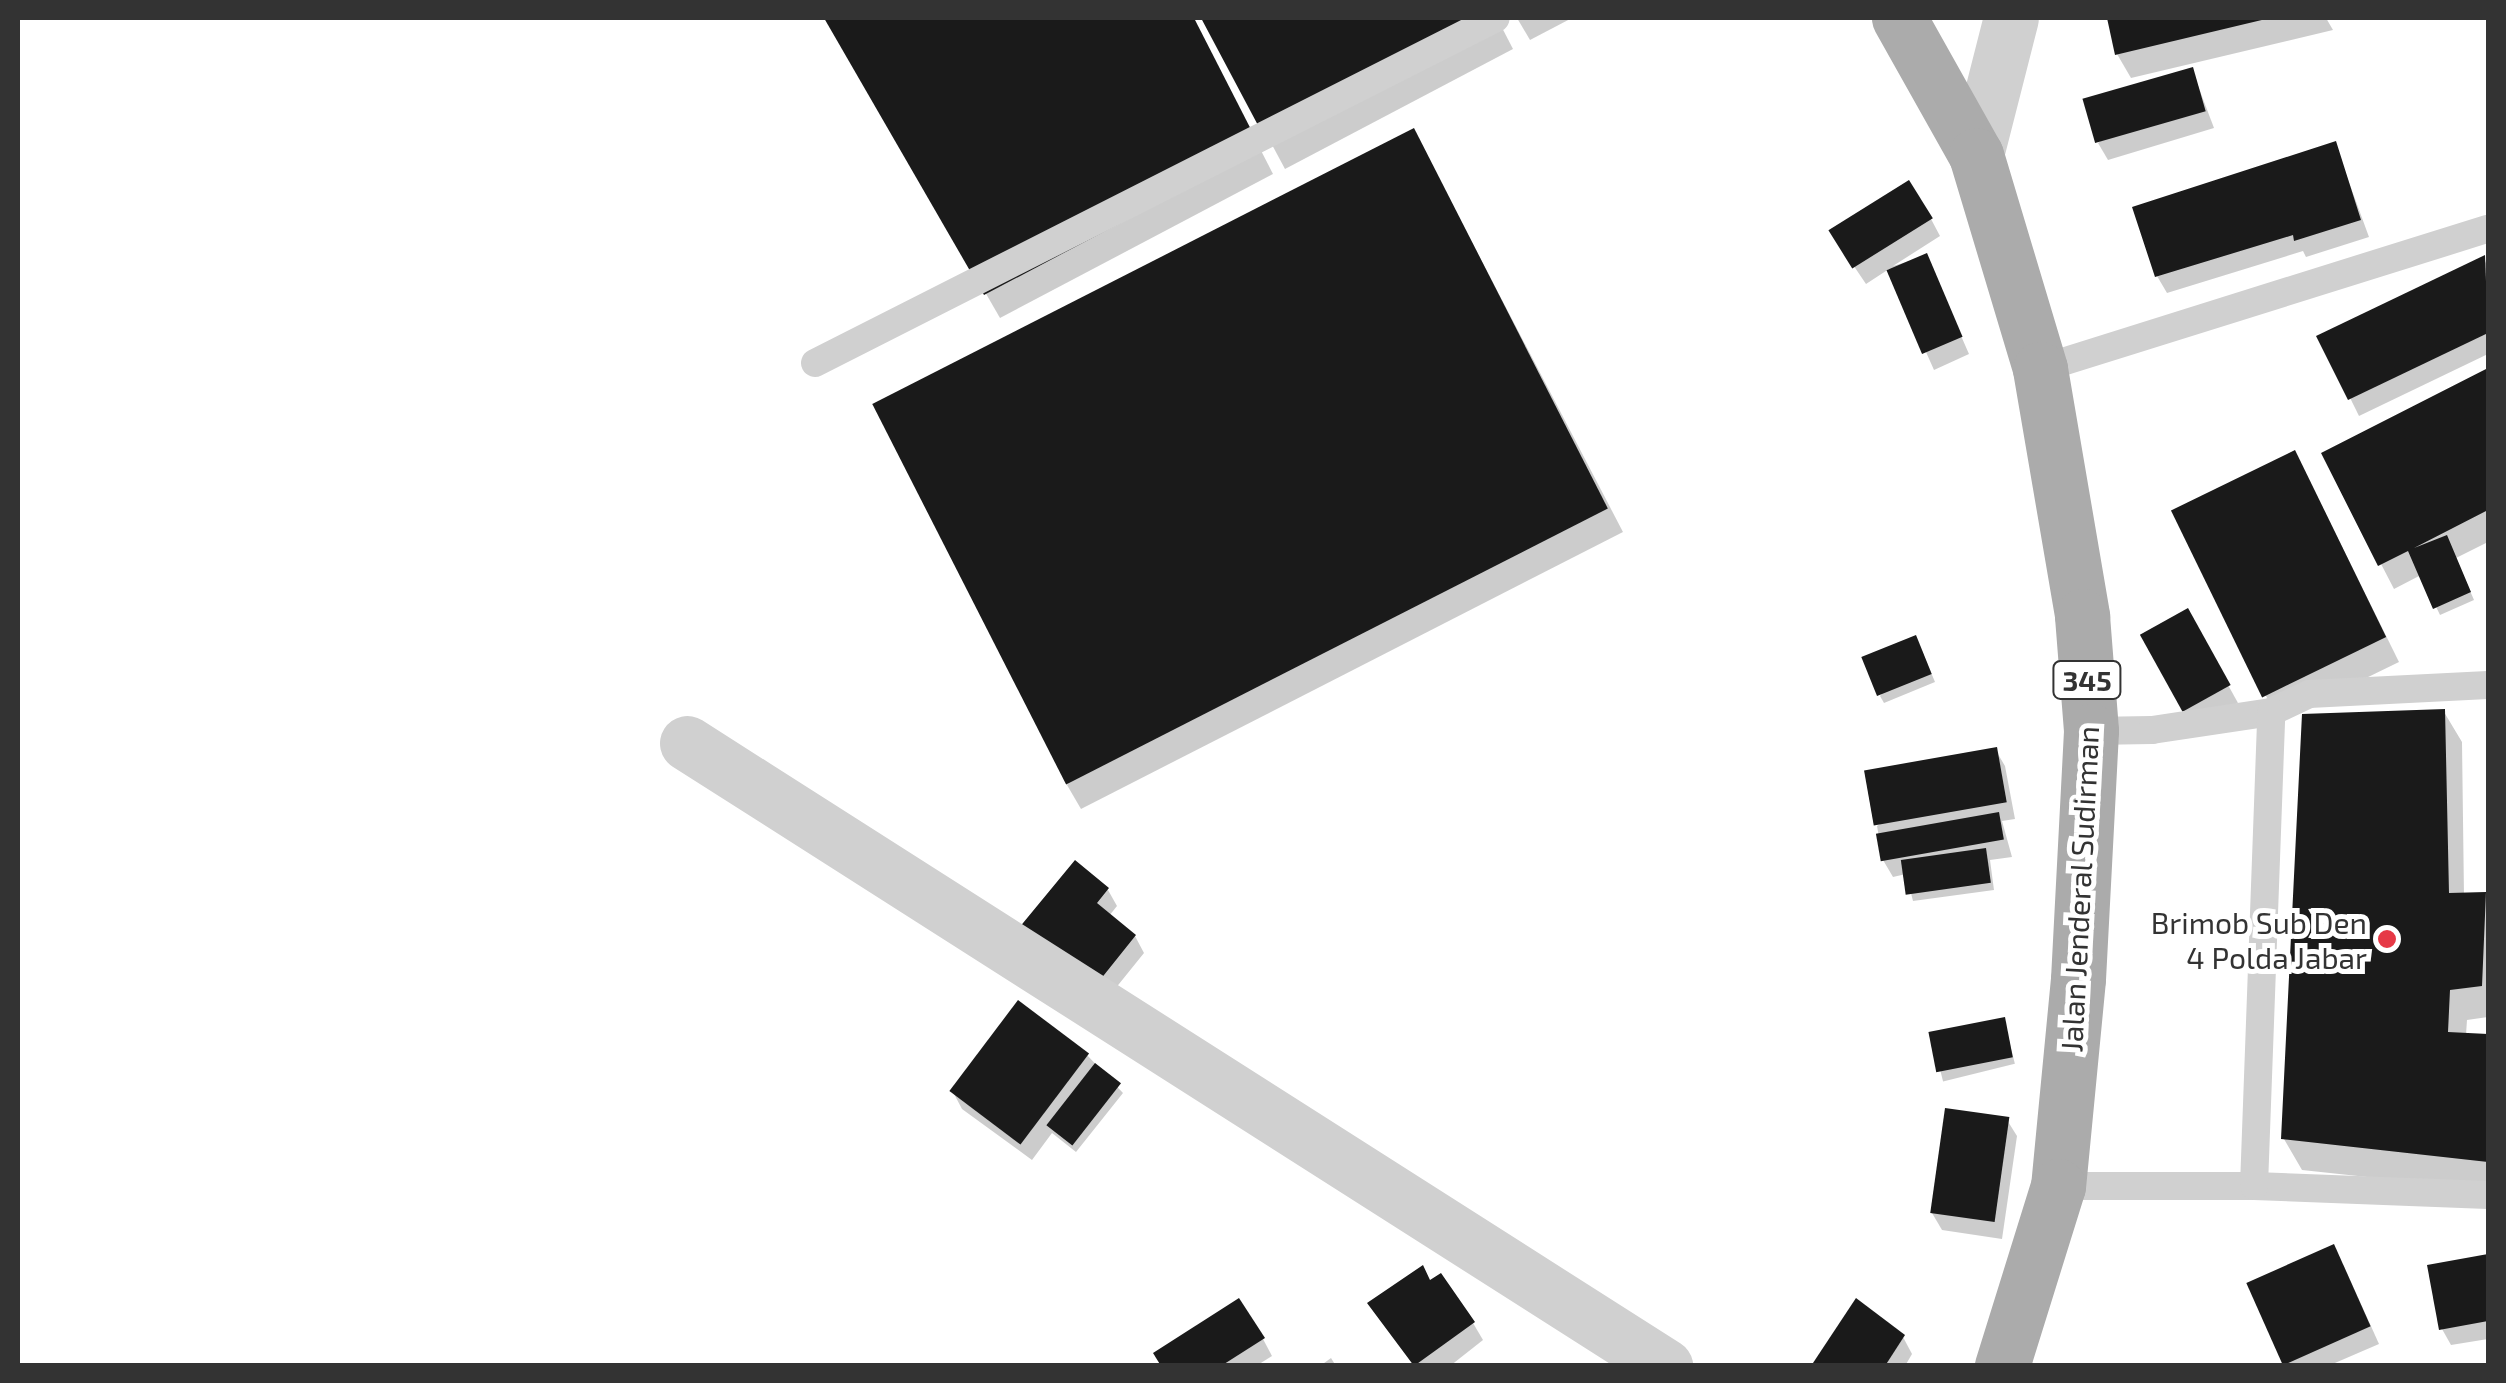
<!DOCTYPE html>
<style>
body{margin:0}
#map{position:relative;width:2506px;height:1383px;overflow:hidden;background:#fff;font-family:"Exo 2",sans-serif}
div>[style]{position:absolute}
.shadow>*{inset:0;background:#0003;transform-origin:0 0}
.building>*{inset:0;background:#1a1a1a;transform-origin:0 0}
.service>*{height:28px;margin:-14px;padding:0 14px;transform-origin:14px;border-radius:14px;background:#d0d0d0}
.minor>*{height:55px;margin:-27.5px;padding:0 27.5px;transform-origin:27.5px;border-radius:27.5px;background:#d0d0d0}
.tertiary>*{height:55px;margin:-27.5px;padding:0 27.5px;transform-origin:27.5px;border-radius:27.5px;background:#d0d0d0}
.primary>*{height:55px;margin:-27.5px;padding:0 27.5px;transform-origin:27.5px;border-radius:27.5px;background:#ababab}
.dots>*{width:28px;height:28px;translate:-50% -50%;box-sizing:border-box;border:5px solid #fff;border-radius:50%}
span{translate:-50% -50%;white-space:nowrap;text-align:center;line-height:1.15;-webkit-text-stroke:10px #fff;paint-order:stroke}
.shield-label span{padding:2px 8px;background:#fff;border:2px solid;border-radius:8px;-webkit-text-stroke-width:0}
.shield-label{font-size:28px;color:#333;font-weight:700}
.street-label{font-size:30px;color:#333}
.poi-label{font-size:30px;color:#333}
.right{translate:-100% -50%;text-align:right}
.frame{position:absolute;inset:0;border:20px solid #333;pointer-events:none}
</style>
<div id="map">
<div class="shadow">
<div style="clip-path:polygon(827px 18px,1193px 18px,1273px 174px,1000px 318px)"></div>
<div style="clip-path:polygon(1204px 18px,1497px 18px,1513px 49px,1285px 169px)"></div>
<div style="clip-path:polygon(1517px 18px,1572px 18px,1530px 40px)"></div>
<div style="clip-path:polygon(2109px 18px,2326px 18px,2333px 30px,2131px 78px,2117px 54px)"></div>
<div style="clip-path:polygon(2192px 70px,2214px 128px,2108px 160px,2098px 143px)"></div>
<div style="clip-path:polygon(2335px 144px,2369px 237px,2306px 257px,2303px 251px,2167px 293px,2157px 276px)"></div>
<div style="clip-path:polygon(1427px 156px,1623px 532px,1081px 809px,1067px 785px)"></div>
<div style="clip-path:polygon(1931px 219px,1940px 236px,1893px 266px,1926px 256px,1969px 354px,1934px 370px,1889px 269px,1866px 284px,1843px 250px)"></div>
<div style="clip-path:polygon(2484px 259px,2488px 267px,2488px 354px,2359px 416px,2320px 337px)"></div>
<div style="clip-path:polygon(2488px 371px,2488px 542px,2456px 558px,2474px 600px,2440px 615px,2421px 575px,2394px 589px,2324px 454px)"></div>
<div style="clip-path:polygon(2308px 478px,2399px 662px,2280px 720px,2266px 696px)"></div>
<div style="left:2187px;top:611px;width:105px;height:51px;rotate:61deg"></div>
<div style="clip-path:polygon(1920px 646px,1935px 682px,1884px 703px,1880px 696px)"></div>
<div style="clip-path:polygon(2444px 712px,2462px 742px,2464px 895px,2485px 894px,2488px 901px,2488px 1017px,2467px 1020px,2466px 1035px,2488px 1036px,2488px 1190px,2302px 1170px,2284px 1139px)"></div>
<div style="clip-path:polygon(1995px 749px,2005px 766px,2015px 819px,2002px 821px,2012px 857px,1990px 860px,1994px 890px,1913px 901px,1906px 874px,1893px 877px,1883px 860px,1877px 826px)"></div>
<div style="clip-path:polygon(1075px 863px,1108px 890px,1117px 906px,1109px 916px,1135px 936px,1144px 953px,1098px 1010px)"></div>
<div style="left:2004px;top:1020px;width:45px;height:74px;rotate:76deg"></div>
<div style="clip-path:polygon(1087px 1055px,1123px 1093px,1076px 1152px,1052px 1133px,1032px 1160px,962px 1109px,953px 1092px)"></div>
<div style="clip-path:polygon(2007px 1120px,2017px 1136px,2002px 1239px,1942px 1230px,1932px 1213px)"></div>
<div style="clip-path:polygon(2488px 1257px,2488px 1339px,2451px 1345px,2442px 1329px,2430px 1267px)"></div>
<div style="clip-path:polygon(2343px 1264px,2379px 1344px,2328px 1366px,2285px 1366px,2250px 1284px)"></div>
<div style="clip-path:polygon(1430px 1283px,1473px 1323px,1483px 1340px,1450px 1366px,1414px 1366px)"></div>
<div style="clip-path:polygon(1903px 1337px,1912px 1354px,1905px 1366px,1814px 1366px)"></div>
<div style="clip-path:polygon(1263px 1339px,1272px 1356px,1256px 1366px,1163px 1366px)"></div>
<div style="clip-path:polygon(1331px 1358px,1336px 1366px,1320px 1366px)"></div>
</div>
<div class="building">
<div style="clip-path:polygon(824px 18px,1194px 18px,1261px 149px,984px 295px)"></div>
<div style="clip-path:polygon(1201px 18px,1498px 18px,1269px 146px)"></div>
<div style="clip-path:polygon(2107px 18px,2266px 18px,2266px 19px,2115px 55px)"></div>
<div style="left:2193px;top:67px;width:46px;height:115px;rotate:74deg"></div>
<div style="left:1414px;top:128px;width:427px;height:608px;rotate:63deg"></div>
<div style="clip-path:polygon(2336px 141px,2361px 220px,2294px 241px,2293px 235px,2155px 277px,2132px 207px)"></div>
<div style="left:1909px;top:180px;width:45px;height:95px;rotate:58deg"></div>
<div style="left:1927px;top:253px;width:91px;height:44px;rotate:67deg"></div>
<div style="clip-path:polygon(2485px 255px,2488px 333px,2348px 400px,2316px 336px)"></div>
<div style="clip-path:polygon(2488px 368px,2488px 510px,2414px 548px,2447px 535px,2471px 592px,2433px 609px,2408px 551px,2378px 566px,2321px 453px)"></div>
<div style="left:2295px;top:450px;width:208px;height:138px;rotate:64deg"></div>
<div style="left:2188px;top:608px;width:88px;height:55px;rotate:61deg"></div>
<div style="left:1916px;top:635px;width:42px;height:59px;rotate:68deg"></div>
<div style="clip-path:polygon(2445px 709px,2449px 893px,2486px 892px,2482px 986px,2450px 990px,2448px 1032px,2488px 1034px,2488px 1162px,2281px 1139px,2302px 714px)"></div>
<div style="left:1997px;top:747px;width:56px;height:135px;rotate:80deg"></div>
<div style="left:1999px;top:812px;width:28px;height:125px;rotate:80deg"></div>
<div style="left:1986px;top:848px;width:35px;height:86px;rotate:82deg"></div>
<div style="clip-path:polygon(1075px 860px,1109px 888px,1097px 903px,1136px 935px,1088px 995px,1014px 934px)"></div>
<div style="left:1018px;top:1000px;width:89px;height:114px;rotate:37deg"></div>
<div style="left:2005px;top:1017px;width:41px;height:78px;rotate:79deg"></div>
<div style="left:1095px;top:1063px;width:33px;height:79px;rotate:38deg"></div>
<div style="left:1945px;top:1108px;width:65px;height:106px;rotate:8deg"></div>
<div style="left:2334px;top:1244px;width:90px;height:96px;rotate:66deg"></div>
<div style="clip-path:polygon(2488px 1254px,2488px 1321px,2439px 1330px,2427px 1265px)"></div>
<div style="clip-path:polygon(1423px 1265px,1430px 1280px,1441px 1273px,1475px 1322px,1414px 1366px,1367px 1303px)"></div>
<div style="clip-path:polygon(1239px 1298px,1265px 1338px,1221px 1366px,1161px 1366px,1153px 1353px)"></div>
<div style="clip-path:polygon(1856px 1298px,1905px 1335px,1885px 1366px,1811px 1366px)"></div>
</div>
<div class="service">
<div style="left:815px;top:363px;width:763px;rotate:-26.87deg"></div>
<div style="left:2040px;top:369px;width:469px;rotate:-17.4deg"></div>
<div style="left:2091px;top:731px;width:61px;rotate:-0.9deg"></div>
<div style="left:2152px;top:730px;width:120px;rotate:-8.6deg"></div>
<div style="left:2271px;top:712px;width:42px;rotate:-25.3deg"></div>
<div style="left:2309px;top:694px;width:179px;rotate:-2.9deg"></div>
<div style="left:2058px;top:1186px;width:196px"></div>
<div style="left:2254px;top:1186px;width:234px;rotate:2.2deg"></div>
<div style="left:2254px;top:1186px;width:474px;rotate:-87.9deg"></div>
</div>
<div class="minor">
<div style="left:687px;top:743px;width:1160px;rotate:32.5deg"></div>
</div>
<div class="tertiary">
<div style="left:1976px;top:155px;width:141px;rotate:-75.7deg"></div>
</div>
<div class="primary">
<div style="left:1899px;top:18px;width:157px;rotate:60.7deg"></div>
<div style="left:1976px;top:155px;width:223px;rotate:73.3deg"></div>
<div style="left:2040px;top:369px;width:251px;rotate:80.3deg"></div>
<div style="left:2082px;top:616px;width:115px;rotate:85.5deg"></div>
<div style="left:2091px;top:731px;width:248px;rotate:93deg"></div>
<div style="left:2078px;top:979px;width:208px;rotate:95.5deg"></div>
<div style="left:2058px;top:1186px;width:189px;rotate:107.3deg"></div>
</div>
<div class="dots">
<div style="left:2387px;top:939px;background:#e63946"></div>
</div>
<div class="shield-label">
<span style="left:2087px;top:680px">345</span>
</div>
<div class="street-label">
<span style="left:2079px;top:889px;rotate:-87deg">Jalan Jenderal Sudirman</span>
</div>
<div class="poi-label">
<span class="right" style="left:2367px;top:939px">Brimob Sub Den<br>4 Polda Jabar</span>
</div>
<div class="frame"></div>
</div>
